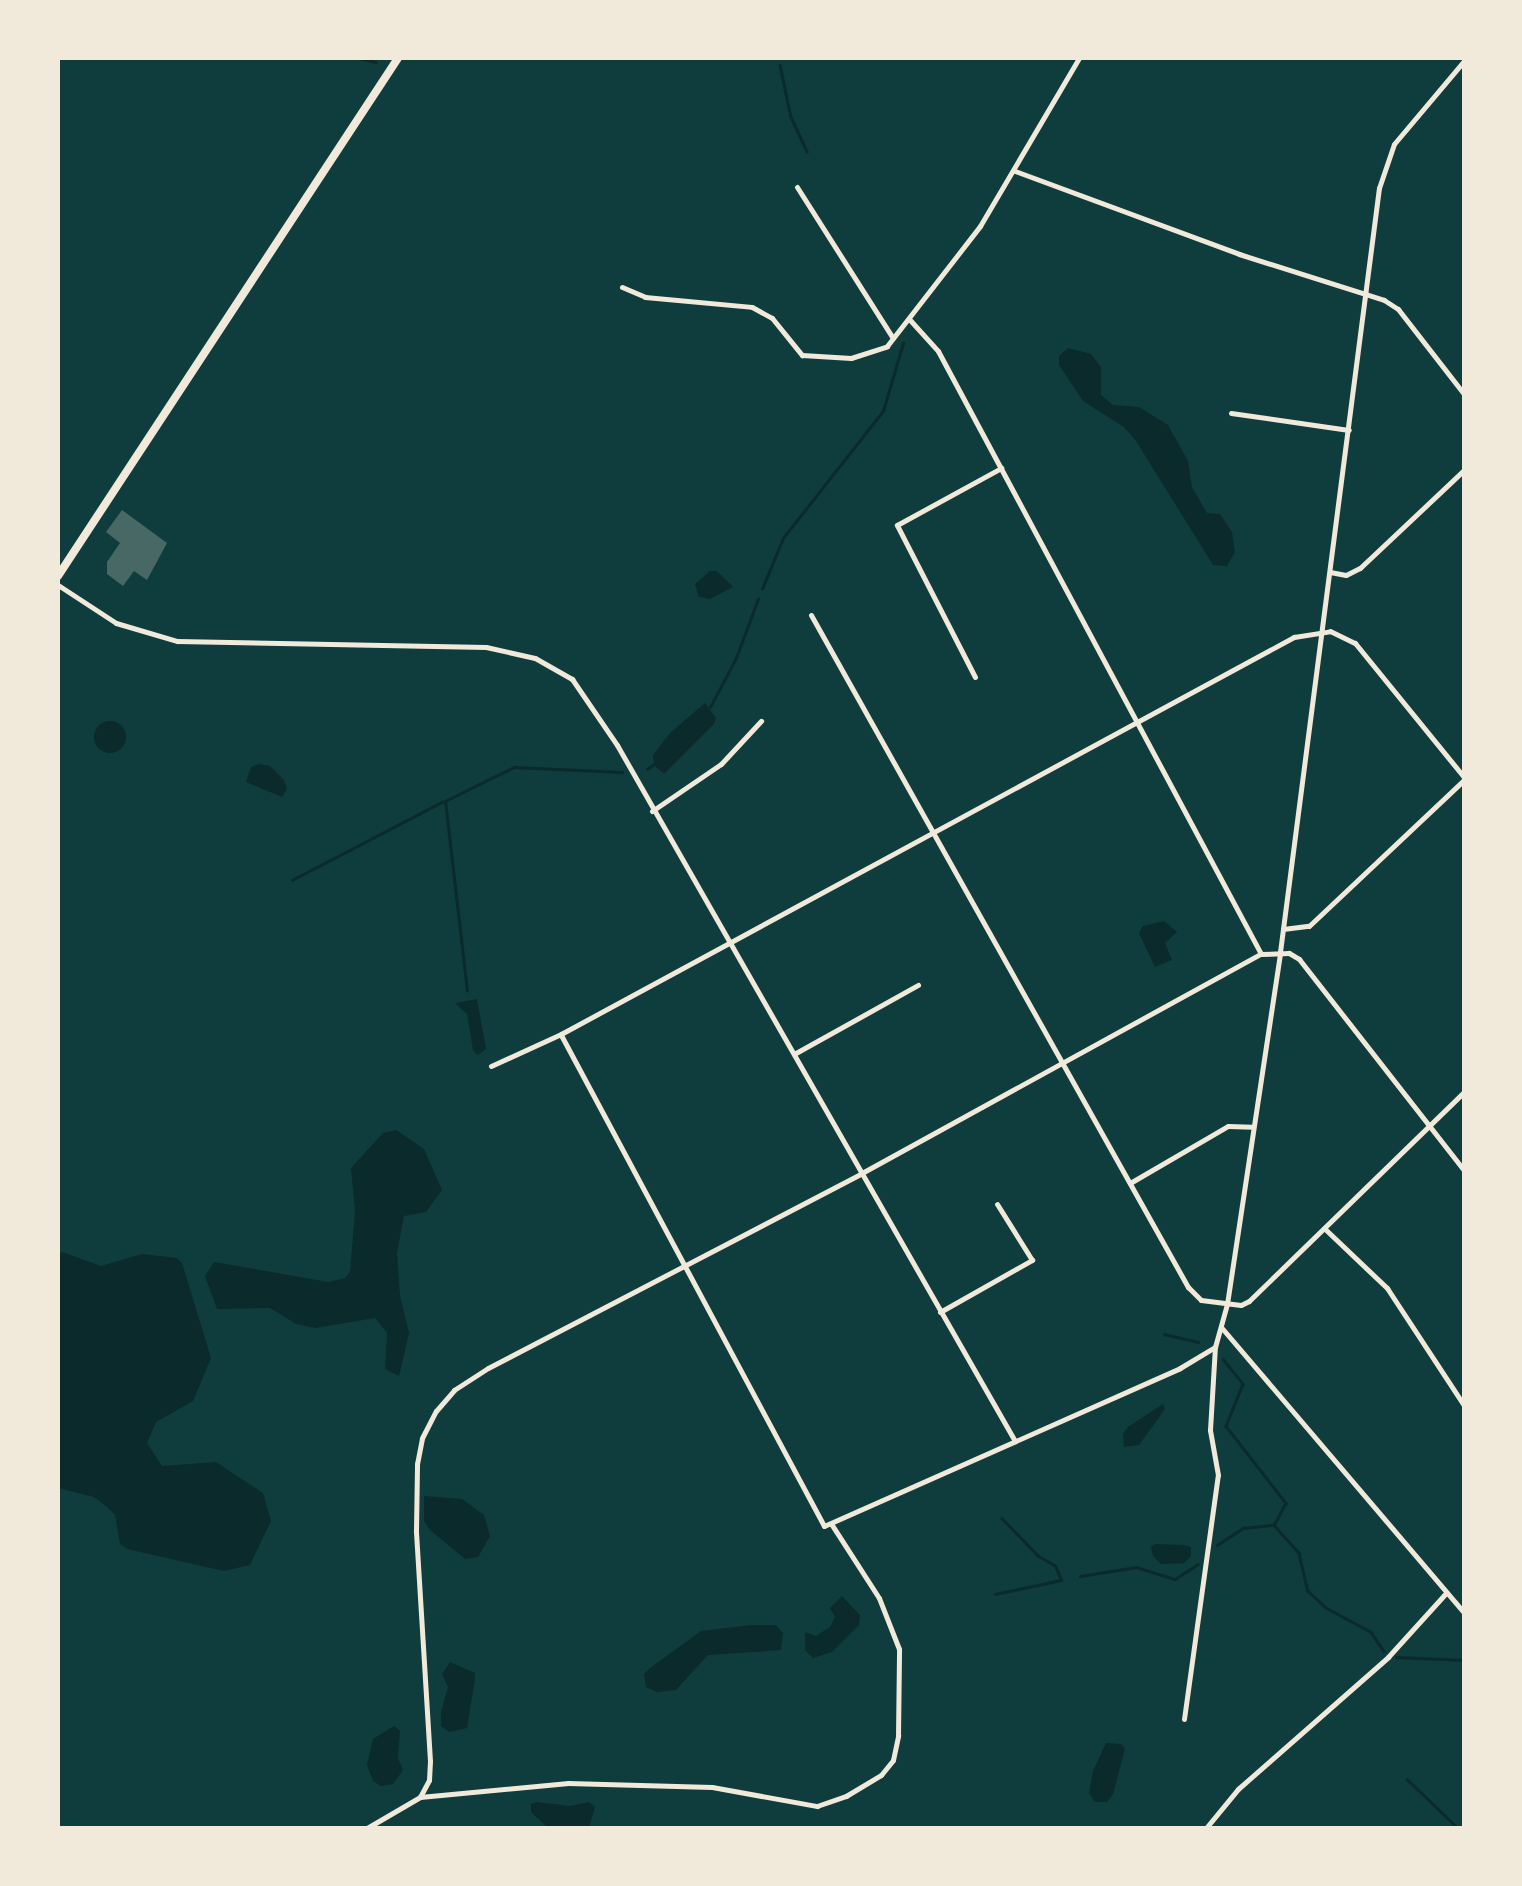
<!DOCTYPE html>
<style>
body{margin:0}
#map{position:relative;width:1522px;height:1886px;overflow:hidden;background:#0f3d3e;font-family:"Archivo Narrow",sans-serif}
div>[style]{position:absolute}
.water>*{inset:0;background:#0a2a2b}
.round{border-radius:50%}
.stream>*{height:2.5px;margin:-1.25px;padding:0 1.25px;transform-origin:1.25px;border-radius:1.25px;background:#0a2a2b}
.building>*{inset:0;background:#486865}
.minor>*{height:5px;margin:-2.5px;padding:0 2.5px;transform-origin:2.5px;border-radius:2.5px;background:#f1e9da}
.secondary>*{height:8px;margin:-4px;padding:0 4px;transform-origin:4px;border-radius:4px;background:#f1e9da}
span{translate:-50% -50%;white-space:nowrap;text-align:center;line-height:1.15;-webkit-text-stroke:8px #f1e9da;paint-order:stroke}
.frame{position:absolute;inset:0;border:60px solid #f1e9da;pointer-events:none}
</style>
<div id="map">
<div class="water">
<div style="clip-path:polygon(1068px 348px,1091px 354px,1101px 367px,1101px 395px,1113px 405px,1139px 407px,1168px 425px,1188px 461px,1192px 487px,1207px 513px,1220px 514px,1232px 532px,1235px 552px,1227px 566px,1213px 565px,1136px 441px,1124px 427px,1083px 401px,1059px 365px,1059px 356px)"></div>
<div style="clip-path:polygon(717px 571px,733px 587px,710px 599px,699px 597px,695px 584px,710px 571px)"></div>
<div style="clip-path:polygon(705px 703px,716px 718px,714px 724px,664px 774px,654px 765px,653px 755px,670px 733px)"></div>
<div class="round" style="left:94px;top:721px;width:32px;height:32px"></div>
<div style="clip-path:polygon(260px 764px,270px 766px,284px 780px,287px 789px,282px 797px,246px 782px,251px 767px)"></div>
<div style="clip-path:polygon(1164px 921px,1177px 932px,1165px 943px,1172px 960px,1155px 967px,1139px 933px,1143px 926px)"></div>
<div style="clip-path:polygon(477px 999px,486px 1049px,478px 1055px,473px 1050px,467px 1014px,455px 1003px)"></div>
<div style="clip-path:polygon(396px 1130px,424px 1149px,442px 1190px,426px 1212px,404px 1216px,397px 1253px,400px 1296px,409px 1333px,399px 1376px,385px 1369px,387px 1333px,375px 1318px,315px 1328px,296px 1324px,270px 1308px,217px 1309px,205px 1276px,214px 1262px,328px 1282px,345px 1278px,350px 1272px,355px 1211px,351px 1168px,383px 1133px)"></div>
<div style="clip-path:polygon(62px 1252px,101px 1266px,142px 1254px,177px 1258px,182px 1263px,211px 1358px,193px 1401px,156px 1422px,147px 1443px,162px 1466px,216px 1462px,263px 1493px,271px 1521px,250px 1565px,224px 1571px,127px 1549px,120px 1544px,115px 1515px,106px 1506px,94px 1497px,58px 1488px,58px 1255px)"></div>
<div style="clip-path:polygon(1163px 1404px,1165px 1409px,1139px 1445px,1124px 1447px,1123px 1434px,1128px 1427px)"></div>
<div style="clip-path:polygon(424px 1496px,462px 1499px,484px 1515px,490px 1536px,478px 1557px,465px 1559px,430px 1530px,424px 1521px)"></div>
<div style="clip-path:polygon(1155px 1544px,1185px 1545px,1191px 1547px,1191px 1556px,1184px 1563px,1161px 1564px,1153px 1556px,1151px 1547px)"></div>
<div style="clip-path:polygon(842px 1596px,860px 1615px,859px 1625px,832px 1652px,813px 1658px,805px 1650px,805px 1632px,816px 1636px,830px 1627px,835px 1617px,830px 1608px)"></div>
<div style="clip-path:polygon(751px 1625px,776px 1625px,783px 1633px,781px 1650px,708px 1655px,676px 1690px,657px 1692px,646px 1687px,644px 1674px,650px 1668px,701px 1631px)"></div>
<div style="clip-path:polygon(450px 1662px,475px 1673px,475px 1679px,467px 1728px,449px 1732px,441px 1726px,441px 1712px,448px 1687px,442px 1674px)"></div>
<div style="clip-path:polygon(394px 1726px,400px 1731px,398px 1758px,403px 1770px,393px 1784px,381px 1786px,373px 1781px,367px 1765px,373px 1739px)"></div>
<div style="clip-path:polygon(1106px 1743px,1121px 1744px,1125px 1749px,1113px 1794px,1107px 1802px,1095px 1802px,1089px 1793px,1093px 1771px)"></div>
<div style="clip-path:polygon(537px 1802px,570px 1806px,589px 1802px,595px 1807px,589px 1828px,548px 1828px,531px 1812px,531px 1804px)"></div>
</div>
<div class="stream">
<div style="left:359px;top:58px;width:17px;rotate:13deg"></div>
<div style="left:780px;top:65px;width:53px;rotate:78.1deg"></div>
<div style="left:791px;top:117px;width:38px;rotate:65deg"></div>
<div style="left:762px;top:589px;width:55px;rotate:-67.6deg"></div>
<div style="left:783px;top:538px;width:162px;rotate:-51.8deg"></div>
<div style="left:883px;top:411px;width:71px;rotate:-73.6deg"></div>
<div style="left:710px;top:707px;width:55px;rotate:-62deg"></div>
<div style="left:736px;top:658px;width:63px;rotate:-69.6deg"></div>
<div style="left:647px;top:769px;width:11px;rotate:-34deg"></div>
<div style="left:292px;top:880px;width:169px;rotate:-27.5deg"></div>
<div style="left:467px;top:991px;width:191px;rotate:-96.6deg"></div>
<div style="left:445px;top:801px;width:77px;rotate:-26.2deg"></div>
<div style="left:514px;top:767px;width:108px;rotate:2.7deg"></div>
<div style="left:1164px;top:1334px;width:35px;rotate:13deg"></div>
<div style="left:1223px;top:1359px;width:32px;rotate:51deg"></div>
<div style="left:1243px;top:1384px;width:45px;rotate:112deg"></div>
<div style="left:1226px;top:1426px;width:98px;rotate:52.1deg"></div>
<div style="left:1286px;top:1503px;width:24px;rotate:118deg"></div>
<div style="left:1217px;top:1545px;width:31px;rotate:-33deg"></div>
<div style="left:1243px;top:1528px;width:31px;rotate:-6deg"></div>
<div style="left:1274px;top:1525px;width:38px;rotate:48deg"></div>
<div style="left:1299px;top:1553px;width:39px;rotate:77deg"></div>
<div style="left:1308px;top:1591px;width:23px;rotate:43deg"></div>
<div style="left:1325px;top:1607px;width:52px;rotate:28.5deg"></div>
<div style="left:1371px;top:1632px;width:23px;rotate:56deg"></div>
<div style="left:1080px;top:1576px;width:57px;rotate:-9.1deg"></div>
<div style="left:1136px;top:1567px;width:41px;rotate:17.1deg"></div>
<div style="left:1175px;top:1579px;width:27px;rotate:-33deg"></div>
<div style="left:995px;top:1594px;width:67px;rotate:-12deg"></div>
<div style="left:1061px;top:1580px;width:15px;rotate:-113deg"></div>
<div style="left:1055px;top:1566px;width:20px;rotate:-150deg"></div>
<div style="left:1038px;top:1556px;width:52px;rotate:-134.2deg"></div>
<div style="left:1396px;top:1657px;width:68px;rotate:2.5deg"></div>
<div style="left:1407px;top:1779px;width:71px;rotate:43.9deg"></div>
</div>
<div class="building">
<div style="clip-path:polygon(122px 510px,167px 543px,147px 580px,134px 571px,123px 586px,107px 574px,107px 562px,120px 543px,106px 532px)"></div>
</div>
<div class="minor">
<div style="left:1015px;top:171px;width:239px;rotate:20.3deg"></div>
<div style="left:1239px;top:254px;width:152px;rotate:17.6deg"></div>
<div style="left:1384px;top:300px;width:17px;rotate:33deg"></div>
<div style="left:1398px;top:309px;width:108px;rotate:52.2deg"></div>
<div style="left:797px;top:187px;width:179px;rotate:57.6deg"></div>
<div style="left:622px;top:287px;width:25px;rotate:23deg"></div>
<div style="left:645px;top:297px;width:107px;rotate:5.3deg"></div>
<div style="left:752px;top:307px;width:23px;rotate:29deg"></div>
<div style="left:772px;top:318px;width:48px;rotate:51deg"></div>
<div style="left:802px;top:355px;width:49px;rotate:3.5deg"></div>
<div style="left:851px;top:358px;width:38px;rotate:-18deg"></div>
<div style="left:887px;top:346px;width:152px;rotate:-52.2deg"></div>
<div style="left:980px;top:226px;width:195px;rotate:-59.5deg"></div>
<div style="left:910px;top:320px;width:42px;rotate:47.9deg"></div>
<div style="left:938px;top:351px;width:684px;rotate:61.82deg"></div>
<div style="left:1231px;top:413px;width:119px;rotate:8.2deg"></div>
<div style="left:1330px;top:572px;width:16px;rotate:11deg"></div>
<div style="left:1346px;top:575px;width:16px;rotate:-27deg"></div>
<div style="left:1360px;top:568px;width:143px;rotate:-43.3deg"></div>
<div style="left:58px;top:585px;width:69px;rotate:33.2deg"></div>
<div style="left:116px;top:623px;width:64px;rotate:16.4deg"></div>
<div style="left:177px;top:641px;width:309px;rotate:1.1deg"></div>
<div style="left:486px;top:647px;width:50px;rotate:12.7deg"></div>
<div style="left:535px;top:658px;width:43px;rotate:29.6deg"></div>
<div style="left:572px;top:679px;width:80px;rotate:55.7deg"></div>
<div style="left:617px;top:745px;width:802px;rotate:60.24deg"></div>
<div style="left:811px;top:615px;width:771px;rotate:60.71deg"></div>
<div style="left:1188px;top:1287px;width:18px;rotate:45deg"></div>
<div style="left:1201px;top:1300px;width:40px;rotate:7.1deg"></div>
<div style="left:1241px;top:1305px;width:9px;rotate:-27deg"></div>
<div style="left:1249px;top:1301px;width:300px;rotate:-44.2deg"></div>
<div style="left:975px;top:677px;width:171px;rotate:-117.2deg"></div>
<div style="left:897px;top:525px;width:119px;rotate:-28.7deg"></div>
<div style="left:652px;top:811px;width:83px;rotate:-34.3deg"></div>
<div style="left:721px;top:764px;width:59px;rotate:-47.1deg"></div>
<div style="left:1283px;top:929px;width:26px;rotate:-7deg"></div>
<div style="left:1309px;top:926px;width:213px;rotate:-43.3deg"></div>
<div style="left:561px;top:1035px;width:557px;rotate:61.82deg"></div>
<div style="left:824px;top:1526px;width:389px;rotate:-23.9deg"></div>
<div style="left:1180px;top:1368px;width:41px;rotate:-31deg"></div>
<div style="left:794px;top:1054px;width:142px;rotate:-29.1deg"></div>
<div style="left:491px;top:1066px;width:77px;rotate:-24.6deg"></div>
<div style="left:561px;top:1034px;width:834px;rotate:-28.44deg"></div>
<div style="left:1294px;top:637px;width:36px;rotate:-9deg"></div>
<div style="left:1330px;top:631px;width:28px;rotate:26deg"></div>
<div style="left:1355px;top:643px;width:173px;rotate:50.9deg"></div>
<div style="left:1130px;top:1183px;width:113px;rotate:-30.2deg"></div>
<div style="left:1228px;top:1126px;width:24px;rotate:2deg"></div>
<div style="left:1325px;top:1229px;width:86px;rotate:43.6deg"></div>
<div style="left:1387px;top:1288px;width:140px;rotate:56.7deg"></div>
<div style="left:940px;top:1312px;width:106px;rotate:-29.5deg"></div>
<div style="left:1032px;top:1260px;width:66px;rotate:-122deg"></div>
<div style="left:1221px;top:1327px;width:375px;rotate:49.6deg"></div>
<div style="left:1184px;top:1719px;width:246px;rotate:-82.1deg"></div>
<div style="left:1218px;top:1475px;width:46px;rotate:-100.1deg"></div>
<div style="left:1210px;top:1430px;width:83px;rotate:-86.6deg"></div>
<div style="left:1215px;top:1347px;width:45px;rotate:-74.4deg"></div>
<div style="left:1227px;top:1304px;width:356px;rotate:-81.4deg"></div>
<div style="left:1280px;top:952px;width:770px;rotate:-82.62deg"></div>
<div style="left:1379px;top:188px;width:46px;rotate:-71.2deg"></div>
<div style="left:1394px;top:144px;width:109px;rotate:-49.9deg"></div>
<div style="left:420px;top:1797px;width:19px;rotate:-62deg"></div>
<div style="left:429px;top:1780px;width:19px;rotate:-87deg"></div>
<div style="left:430px;top:1761px;width:231px;rotate:-93.5deg"></div>
<div style="left:416px;top:1530px;width:66px;rotate:-89.1deg"></div>
<div style="left:417px;top:1464px;width:26px;rotate:-79deg"></div>
<div style="left:422px;top:1438px;width:30px;rotate:-63deg"></div>
<div style="left:436px;top:1411px;width:28px;rotate:-49deg"></div>
<div style="left:454px;top:1390px;width:40px;rotate:-32.9deg"></div>
<div style="left:488px;top:1368px;width:420px;rotate:-27.5deg"></div>
<div style="left:860px;top:1174px;width:457px;rotate:-28.8deg"></div>
<div style="left:1261px;top:954px;width:28px;rotate:-2deg"></div>
<div style="left:1289px;top:953px;width:12px;rotate:31deg"></div>
<div style="left:1299px;top:959px;width:268px;rotate:52deg"></div>
<div style="left:367px;top:1828px;width:61px;rotate:-30.3deg"></div>
<div style="left:420px;top:1797px;width:149px;rotate:-5.4deg"></div>
<div style="left:568px;top:1783px;width:144px;rotate:1.6deg"></div>
<div style="left:712px;top:1787px;width:107px;rotate:10.3deg"></div>
<div style="left:817px;top:1806px;width:31px;rotate:-19deg"></div>
<div style="left:846px;top:1796px;width:41px;rotate:-31deg"></div>
<div style="left:881px;top:1775px;width:19px;rotate:-51deg"></div>
<div style="left:893px;top:1760px;width:25px;rotate:-78deg"></div>
<div style="left:898px;top:1736px;width:87px;rotate:-89.3deg"></div>
<div style="left:899px;top:1649px;width:55px;rotate:-111.4deg"></div>
<div style="left:879px;top:1598px;width:87px;rotate:-122.8deg"></div>
<div style="left:1206px;top:1828px;width:50px;rotate:-50.6deg"></div>
<div style="left:1238px;top:1789px;width:200px;rotate:-41.3deg"></div>
<div style="left:1388px;top:1657px;width:86px;rotate:-47.8deg"></div>
</div>
<div class="secondary">
<div style="left:58px;top:576px;width:620px;rotate:-56.72deg"></div>
</div>
<div class="frame"></div>
</div>
